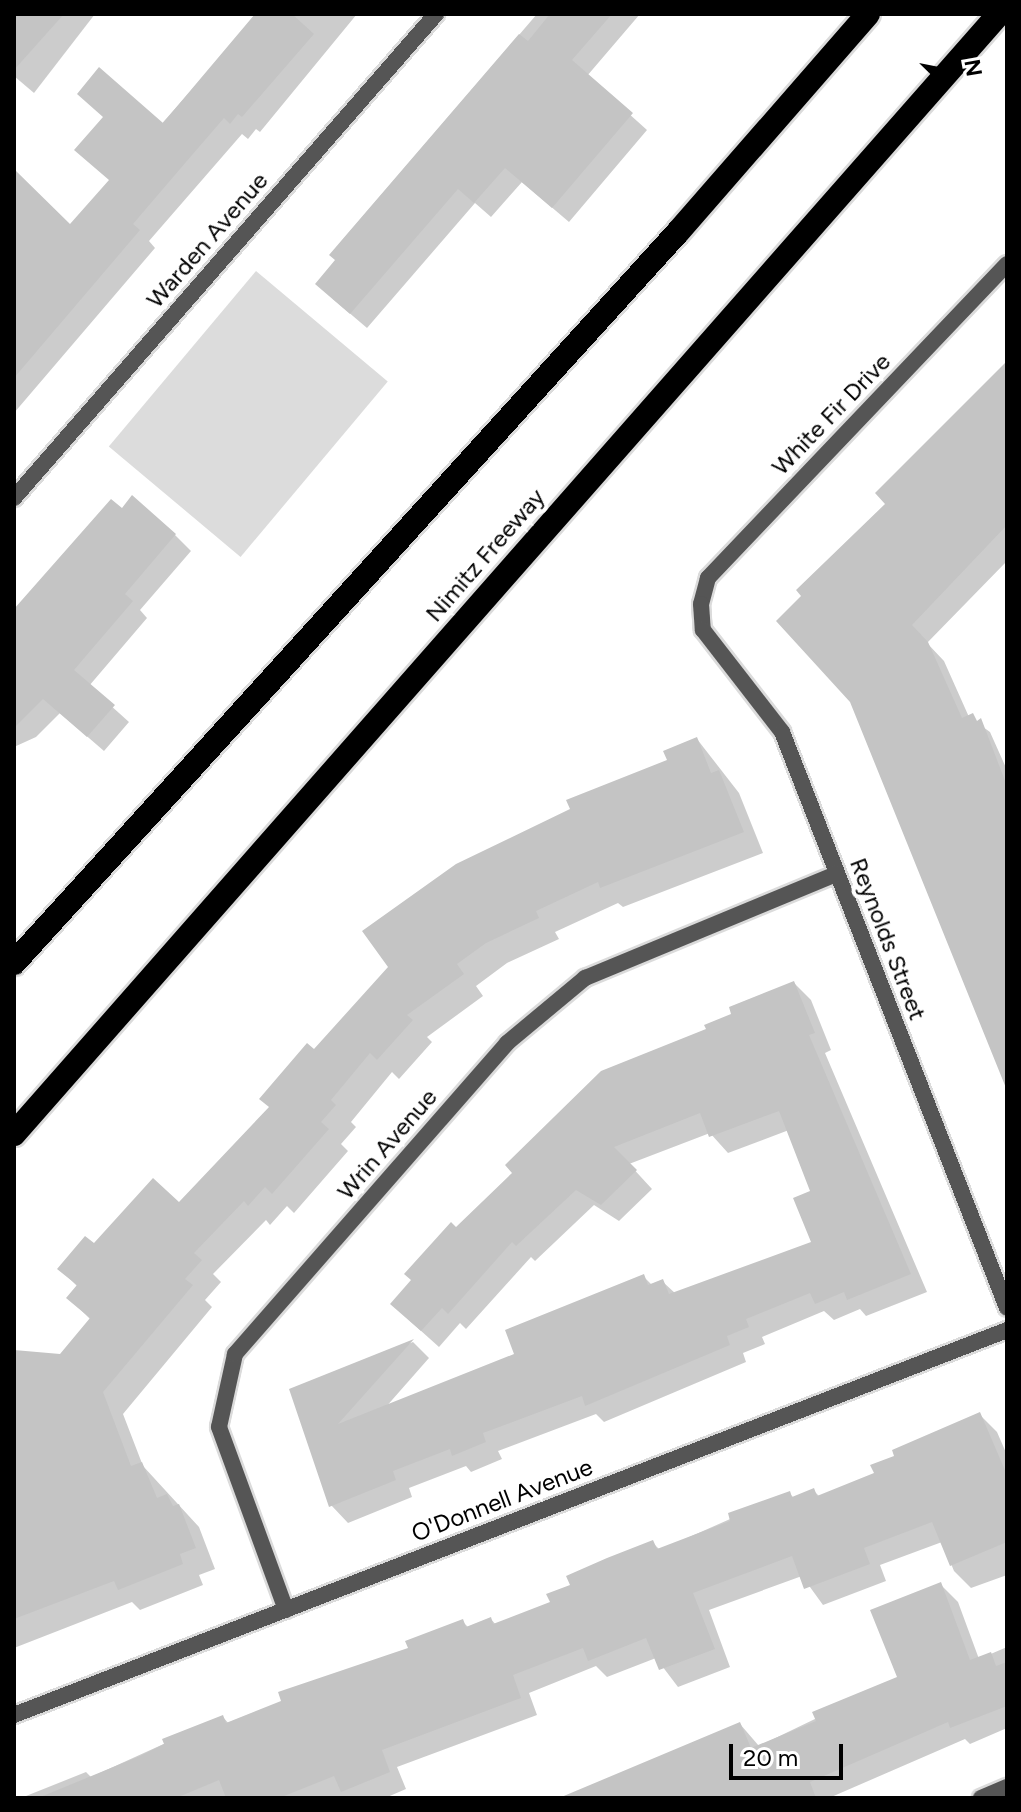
<!DOCTYPE html>
<style>
body{margin:0}
#map{position:relative;width:1021px;height:1812px;overflow:hidden;background:#fff;font-family:Figtree,sans-serif}
div>[style]{position:absolute}
.green>*{inset:0;background:#dcdcdc;transform-origin:0 0}
.shadow>*{inset:0;background:#0003}
.building>*{inset:0;background:#c4c4c4}
.roads{filter:drop-shadow(2px 0 #dbdbdb) drop-shadow(-2px 0 #dbdbdb) drop-shadow(0 2px #dbdbdb) drop-shadow(0 -2px #dbdbdb)}
.minor>*{height:16px;margin:-8px;padding:0 8px;transform-origin:8px;border-radius:8px;background:#555}
.motorway>*{height:24px;margin:-12px;padding:0 12px;transform-origin:12px;border-radius:12px;background:#000}
span{translate:-50% -50%;white-space:nowrap;text-align:center;line-height:1.15;-webkit-text-stroke:8px #fff;paint-order:stroke}
.street-label{font-size:24px;color:#000}
.frame{position:absolute;inset:0;border:16px solid #000;pointer-events:none}
.north{position:absolute;left:909px;top:32px;width:80px;height:80px;-webkit-text-stroke:6px #fff;paint-order:stroke;rotate:80deg;font-size:22px;font-weight:700;line-height:32px;text-align:center;color:#000}
.north::after{content:'';display:block;margin:auto;width:28px;height:36px;background:#000;clip-path:polygon(50% 0,100% 100%,50% 72%,0 100%)}
.scale{position:absolute;left:729px;top:1744px;width:114px;height:36px;box-sizing:border-box;border:4px solid #000;border-top:0;padding-left:10px;font-size:24px;line-height:28px;white-space:nowrap;color:#000;-webkit-text-stroke:6px #fff;paint-order:stroke}
</style>
<div id="map">
<div class="green">
<div style="left:256px;top:271px;width:172px;height:229px;rotate:40deg"></div>
</div>
<div class="shadow">
<div style="clip-path:polygon(14px 14px,95px 14px,34px 93px,14px 76px)"></div>
<div style="clip-path:polygon(259px 14px,357px 14px,260px 132px,256px 129px,248px 139px,242px 134px,149px 241px,155px 248px,14px 413px,14px 173px,70px 227px)"></div>
<div style="clip-path:polygon(537px 14px,640px 14px,587px 76px,647px 130px,569px 222px,522px 182px,491px 217px,475px 203px,367px 328px,333px 299px,339px 244px)"></div>
<div style="clip-path:polygon(1007px 362px,1007px 561px,927px 643px,944px 661px,969px 717px,990px 732px,1007px 770px,1007px 1085px,852px 701px,888px 504px)"></div>
<div style="clip-path:polygon(122px 511px,175px 535px,191px 551px,140px 610px,147px 618px,89px 686px,129px 722px,104px 751px,60px 713px,36px 737px,14px 747px,14px 612px)"></div>
<div style="clip-path:polygon(697px 739px,739px 793px,763px 853px,623px 907px,618px 903px,555px 932px,559px 939px,507px 963px,476px 986px,483px 996px,427px 1037px,432px 1042px,399px 1079px,392px 1072px,351px 1122px,356px 1127px,341px 1144px,348px 1151px,294px 1213px,287px 1206px,270px 1225px,266px 1220px,213px 1274px,221px 1282px,205px 1300px,212px 1307px,123px 1414px,143px 1466px,199px 1527px,215px 1569px,199px 1575px,203px 1585px,140px 1610px,132px 1602px,14px 1648px,14px 1352px,61px 1356px,91px 1320px,69px 1298px,78px 1287px,60px 1269px,94px 1246px,180px 1205px,271px 1108px,314px 1051px)"></div>
<div style="clip-path:polygon(794px 983px,811px 1000px,831px 1050px,825px 1053px,927px 1292px,866px 1316px,860px 1309px,834px 1320px,824px 1311px,762px 1337px,765px 1344px,743px 1353px,746px 1362px,604px 1422px,596px 1414px,498px 1451px,502px 1459px,471px 1472px,466px 1466px,409px 1488px,412px 1497px,348px 1523px,331px 1505px,292px 1390px,413px 1342px,429px 1358px,385px 1408px,517px 1355px,643px 1276px,653px 1286px,663px 1282px,676px 1294px,814px 1243px,813px 1192px,789px 1130px,728px 1153px,710px 1133px,629px 1164px,652px 1189px,619px 1221px,594px 1205px,535px 1261px,531px 1257px,466px 1329px,460px 1323px,439px 1347px,410px 1321px,456px 1230px,708px 1030px)"></div>
<div style="clip-path:polygon(980px 1415px,997px 1432px,1007px 1455px,1007px 1575px,971px 1588px,954px 1571px,942px 1542px,880px 1565px,886px 1581px,823px 1605px,802px 1576px,709px 1610px,730px 1667px,678px 1687px,656px 1658px,607px 1677px,596px 1666px,529px 1693px,537px 1715px,397px 1767px,406px 1789px,385px 1798px,21px 1798px,86px 1772px,91px 1777px,223px 1717px,229px 1724px,411px 1649px,463px 1622px,469px 1628px,491px 1619px,496px 1625px,552px 1603px,572px 1586px,653px 1543px,660px 1550px,789px 1493px,794px 1498px,813px 1490px,820px 1497px,876px 1475px)"></div>
<div style="clip-path:polygon(941px 1585px,958px 1602px,979px 1659px,1007px 1647px,1007px 1728px,970px 1744px,965px 1739px,829px 1798px,611px 1798px,740px 1724px,759px 1746px,900px 1678px)"></div>
</div>
<div class="building">
<div style="clip-path:polygon(14px 14px,64px 14px,14px 70px)"></div>
<div style="clip-path:polygon(255px 14px,292px 14px,314px 34px,242px 117px,238px 114px,230px 124px,224px 118px,186px 162px,133px 224px,140px 230px,14px 378px,14px 169px,70px 224px,109px 180px,74px 150px,103px 117px,77px 94px,99px 67px,163px 123px)"></div>
<div style="clip-path:polygon(550px 14px,612px 14px,572px 60px,633px 113px,552px 208px,505px 168px,474px 203px,458px 189px,350px 314px,315px 284px,335px 260px,329px 255px,519px 34px,528px 41px)"></div>
<div style="clip-path:polygon(1007px 361px,1007px 525px,912px 625px,928px 642px,962px 718px,973px 713px,977px 721px,981px 718px,1007px 786px,1006px 1088px,850px 702px,776px 621px,801px 596px,796px 590px,885px 504px,875px 493px)"></div>
<div style="clip-path:polygon(132px 495px,176px 534px,125px 594px,133px 601px,74px 670px,115px 705px,87px 737px,43px 699px,14px 728px,14px 609px,111px 499px,122px 508px)"></div>
<div style="clip-path:polygon(697px 737px,711px 773px,719px 770px,744px 832px,600px 888px,598px 882px,536px 911px,539px 918px,486px 943px,457px 964px,464px 974px,407px 1015px,413px 1020px,377px 1060px,370px 1053px,331px 1100px,336px 1105px,321px 1122px,329px 1129px,272px 1194px,265px 1187px,248px 1206px,244px 1201px,194px 1253px,202px 1260px,185px 1279px,193px 1285px,103px 1392px,131px 1466px,142px 1462px,157px 1498px,167px 1494px,173px 1506px,179px 1504px,196px 1548px,180px 1554px,183px 1564px,118px 1590px,114px 1581px,14px 1619px,14px 1350px,60px 1354px,90px 1318px,66px 1298px,77px 1285px,57px 1269px,85px 1236px,94px 1243px,153px 1178px,179px 1202px,269px 1107px,259px 1099px,307px 1043px,314px 1049px,388px 967px,362px 931px,456px 864px,570px 809px,566px 800px,667px 760px,663px 751px)"></div>
<div style="clip-path:polygon(794px 981px,815px 1033px,809px 1035px,911px 1274px,847px 1300px,844px 1292px,815px 1304px,810px 1293px,746px 1319px,749px 1327px,727px 1336px,730px 1345px,585px 1406px,582px 1396px,483px 1433px,486px 1442px,452px 1456px,450px 1449px,393px 1471px,396px 1480px,329px 1507px,289px 1389px,414px 1339px,338px 1424px,514px 1354px,505px 1330px,644px 1274px,648px 1285px,663px 1279px,669px 1294px,811px 1242px,793px 1198px,810px 1191px,779px 1111px,709px 1137px,700px 1113px,614px 1147px,637px 1170px,601px 1205px,576px 1190px,516px 1246px,512px 1242px,448px 1314px,442px 1308px,421px 1331px,390px 1304px,411px 1280px,404px 1274px,451px 1222px,456px 1227px,512px 1173px,505px 1165px,601px 1071px,706px 1029px,704px 1025px,731px 1014px,729px 1007px)"></div>
<div style="clip-path:polygon(980px 1412px,1007px 1475px,1007px 1542px,950px 1566px,932px 1522px,864px 1548px,870px 1564px,804px 1589px,792px 1556px,693px 1593px,715px 1649px,659px 1670px,646px 1638px,588px 1661px,583px 1648px,513px 1675px,521px 1698px,382px 1750px,390px 1772px,341px 1792px,334px 1776px,279px 1798px,226px 1798px,219px 1780px,176px 1798px,38px 1798px,140px 1756px,164px 1744px,162px 1739px,223px 1715px,226px 1723px,281px 1701px,278px 1692px,408px 1648px,405px 1641px,463px 1619px,466px 1627px,491px 1617px,493px 1624px,550px 1602px,546px 1594px,570px 1585px,566px 1576px,607px 1558px,653px 1540px,657px 1549px,730px 1521px,728px 1513px,790px 1491px,792px 1497px,814px 1488px,817px 1496px,874px 1473px,870px 1465px,894px 1456px,892px 1450px)"></div>
<div style="clip-path:polygon(941px 1582px,970px 1660px,991px 1652px,996px 1666px,1007px 1662px,1007px 1706px,950px 1728px,948px 1722px,810px 1782px,816px 1798px,559px 1798px,740px 1722px,751px 1748px,816px 1721px,812px 1712px,897px 1677px,870px 1610px)"></div>
</div>
<div class="roads">
<div class="minor">
<div style="left:1007px;top:264px;width:434px;rotate:133.6deg"></div>
<div style="left:708px;top:578px;width:27px;rotate:105deg"></div>
<div style="left:701px;top:604px;width:26px;rotate:86deg"></div>
<div style="left:703px;top:630px;width:129px;rotate:52.2deg"></div>
<div style="left:782px;top:732px;width:618px;rotate:68.66deg"></div>
<div style="left:14px;top:498px;width:642px;rotate:-48.91deg"></div>
<div style="left:286px;top:1610px;width:195px;rotate:-110.1deg"></div>
<div style="left:219px;top:1427px;width:75px;rotate:-77.6deg"></div>
<div style="left:235px;top:1354px;width:413px;rotate:-48.8deg"></div>
<div style="left:507px;top:1043px;width:102px;rotate:-39.8deg"></div>
<div style="left:585px;top:978px;width:272px;rotate:-22.5deg"></div>
<div style="left:14px;top:1715px;width:1065px;rotate:-21.19deg"></div>
<div style="left:981px;top:1798px;width:28px;rotate:-23deg"></div>
</div>
<div class="motorway">
<div style="left:14px;top:963px;width:988px;rotate:-47.75deg"></div>
<div style="left:678px;top:232px;width:289px;rotate:-48.9deg"></div>
<div style="left:14px;top:1134px;width:1492px;rotate:-48.67deg"></div>
</div>
</div>
<div class="street-label">
<span style="left:207px;top:240px;rotate:-49deg">Warden Avenue</span>
<span style="left:831px;top:414px;rotate:-46deg">White Fir Drive</span>
<span style="left:485px;top:555px;rotate:-49deg">Nimitz Freeway</span>
<span style="left:888px;top:939px;rotate:69deg">Reynolds Street</span>
<span style="left:387px;top:1144px;rotate:-49deg">Wrin Avenue</span>
<span style="left:502px;top:1500px;rotate:-21deg">O'Donnell Avenue</span>
</div>
<div class="frame"></div>
<div class="north">N</div>
<div class="scale">20 m</div>
</div>
